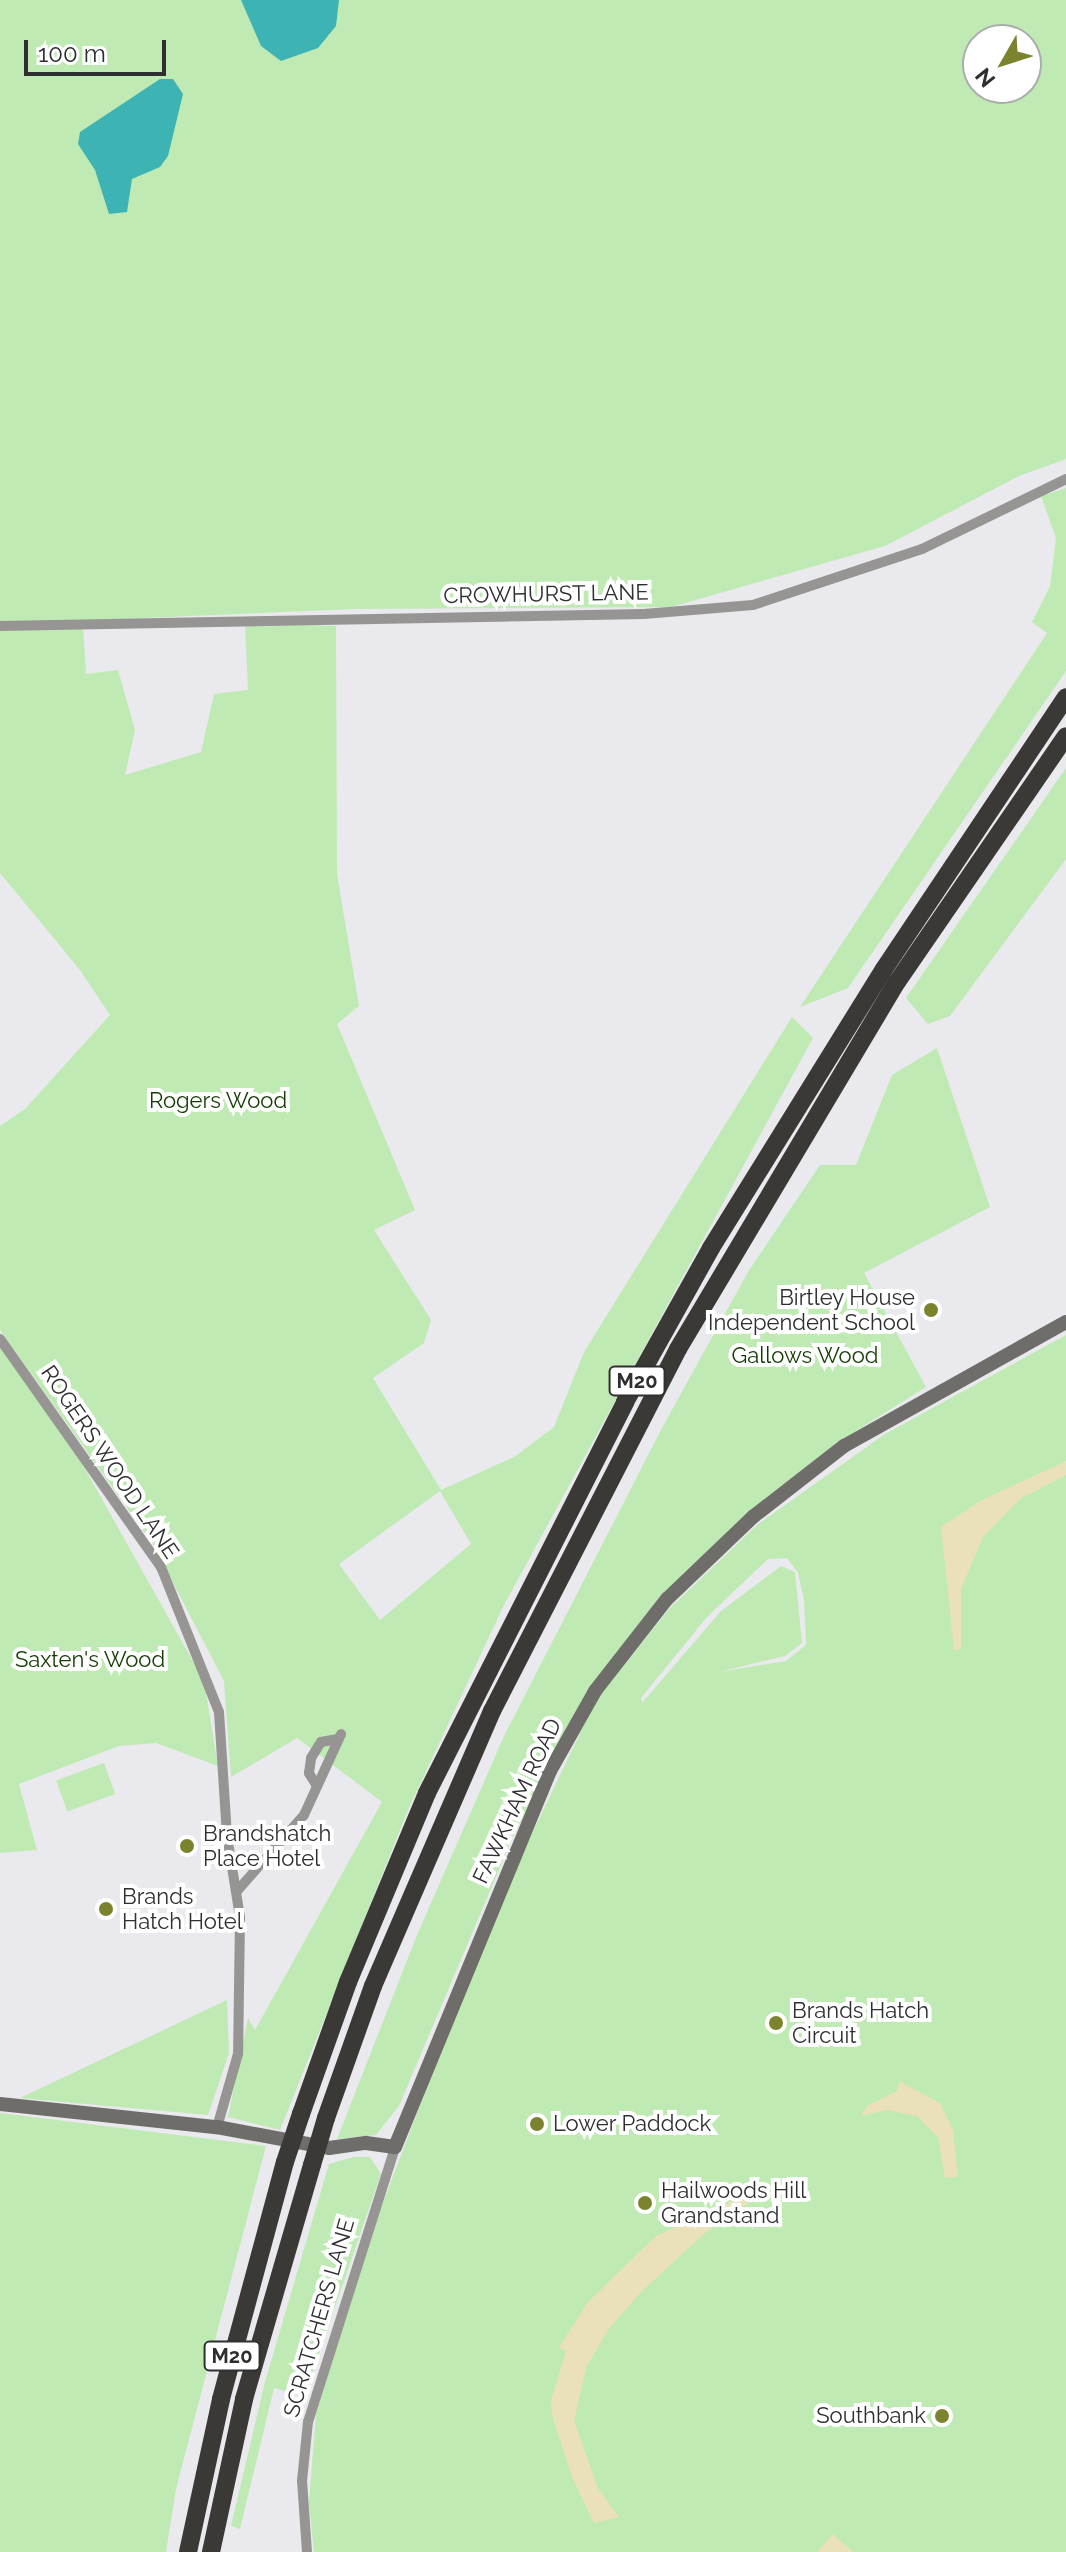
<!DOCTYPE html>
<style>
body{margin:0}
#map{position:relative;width:1066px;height:2552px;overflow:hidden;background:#e9e9ee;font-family:Raleway,sans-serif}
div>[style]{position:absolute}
.green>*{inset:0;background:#c0eab4;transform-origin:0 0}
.sand>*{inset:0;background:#eae0bb}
.water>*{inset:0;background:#3eb3b4}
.street>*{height:10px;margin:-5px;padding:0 5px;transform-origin:5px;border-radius:5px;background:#969593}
.secondary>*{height:14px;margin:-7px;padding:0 7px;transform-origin:7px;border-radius:7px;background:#6e6d6a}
.highway>*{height:18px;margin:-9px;padding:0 9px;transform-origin:9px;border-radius:9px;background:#3a3936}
.highway-bridge>*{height:18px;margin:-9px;padding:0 9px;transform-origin:9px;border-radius:9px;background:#3a3936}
.dots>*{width:22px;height:22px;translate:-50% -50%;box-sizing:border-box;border:4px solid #fff;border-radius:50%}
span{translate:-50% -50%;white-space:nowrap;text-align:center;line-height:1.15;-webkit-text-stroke:8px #fff;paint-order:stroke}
.shield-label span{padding:2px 6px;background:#fff;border:2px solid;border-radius:6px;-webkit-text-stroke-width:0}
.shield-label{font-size:20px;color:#2e2f30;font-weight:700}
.street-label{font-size:22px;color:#2e2f30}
.park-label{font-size:22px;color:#143c03}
.poi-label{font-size:22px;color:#2e2f30}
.right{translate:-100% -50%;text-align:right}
.left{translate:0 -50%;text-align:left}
.north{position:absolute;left:962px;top:24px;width:80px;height:80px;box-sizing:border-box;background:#fff;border:2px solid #abacac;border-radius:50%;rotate:231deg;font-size:22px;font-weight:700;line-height:32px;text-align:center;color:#2e2f30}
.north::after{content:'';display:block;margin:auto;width:28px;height:36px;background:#7b832f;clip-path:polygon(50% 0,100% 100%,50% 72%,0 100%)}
.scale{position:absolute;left:24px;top:40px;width:142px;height:36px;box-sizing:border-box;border:4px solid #2e2f30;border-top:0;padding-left:10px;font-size:24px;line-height:28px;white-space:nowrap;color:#2e2f30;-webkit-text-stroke:6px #fff;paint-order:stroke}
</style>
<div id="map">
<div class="green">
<div style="clip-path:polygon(evenodd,0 0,1066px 0,1066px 459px,1019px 476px,885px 546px,671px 607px,355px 609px,0 624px,0 0,978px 40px,1026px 40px,1026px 88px,978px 88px,978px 40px)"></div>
<div style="clip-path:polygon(1066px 488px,1066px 671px,848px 988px,800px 1007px,1047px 633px,1032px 622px,1050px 586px,1056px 538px,1041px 496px)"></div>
<div style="clip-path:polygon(evenodd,245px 623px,336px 626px,337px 874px,359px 1006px,337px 1024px,415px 1210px,374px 1230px,431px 1320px,424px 1343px,373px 1378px,441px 1490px,514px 1457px,554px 1427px,584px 1352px,792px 1017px,813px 1038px,504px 1605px,408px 1810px,280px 2130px,228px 2117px,248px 2018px,255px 2030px,382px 1802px,297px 1738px,231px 1777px,224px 1681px,153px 1544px,0 1330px,0 1126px,25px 1109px,110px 1015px,80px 970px,0 873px,0 631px,83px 626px,86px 674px,118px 670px,135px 730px,125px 775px,201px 752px,214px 694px,248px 690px,245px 623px,440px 1491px,471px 1544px,380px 1620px,339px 1564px,440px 1491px)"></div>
<div style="clip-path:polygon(1066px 768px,1066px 859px,950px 1016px,928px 1024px,906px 998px)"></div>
<div style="clip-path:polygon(937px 1048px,990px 1207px,864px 1273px,926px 1387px,840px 1441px,663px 1593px,594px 1683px,512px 1839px,399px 2106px,376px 2135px,337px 2139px,417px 1935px,505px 1734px,662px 1428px,748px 1272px,820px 1165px,856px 1165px,892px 1075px)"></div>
<div style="clip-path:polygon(evenodd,1066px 1335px,1066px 2552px,314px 2552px,309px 2502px,316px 2414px,371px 2234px,491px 1919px,595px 1702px,669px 1609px,757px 1525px,885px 1434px,1066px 1335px,787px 1558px,798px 1573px,804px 1600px,806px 1645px,786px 1661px,719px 1672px,785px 1656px,802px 1643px,795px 1572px,781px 1566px,721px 1611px,642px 1703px,641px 1698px,707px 1617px,768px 1559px,787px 1558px)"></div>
<div style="clip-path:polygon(0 1347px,61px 1426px,204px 1681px,218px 1766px,156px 1743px,119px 1746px,19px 1784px,37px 1850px,0 1853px)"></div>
<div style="left:104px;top:1763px;width:33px;height:51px;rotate:70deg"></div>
<div style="clip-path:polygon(227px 2000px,229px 2053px,208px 2115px,20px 2098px)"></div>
<div style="clip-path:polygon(0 2113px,266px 2146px,176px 2489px,166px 2552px,0 2552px)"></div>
<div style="clip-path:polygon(354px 2157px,370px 2157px,381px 2174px,304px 2397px,274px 2388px,240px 2529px,231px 2526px,265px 2382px,329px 2164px)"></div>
</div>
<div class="sand">
<div style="clip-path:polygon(1066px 1461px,1066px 1475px,1020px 1499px,983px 1537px,961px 1589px,961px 1649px,954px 1650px,941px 1527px,980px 1501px)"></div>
<div style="clip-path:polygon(899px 2081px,940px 2103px,953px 2130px,958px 2177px,945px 2178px,938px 2137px,917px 2116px,887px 2110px,861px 2116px,867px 2106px,897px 2091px)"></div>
<div style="clip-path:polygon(738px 2199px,753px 2200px,705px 2233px,641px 2292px,608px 2330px,586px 2368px,574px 2421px,598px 2488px,619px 2517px,594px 2523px,572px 2477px,552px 2415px,551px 2401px,566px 2351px,559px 2347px,589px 2301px,656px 2236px)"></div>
<div style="clip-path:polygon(833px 2534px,853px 2552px,817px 2552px)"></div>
</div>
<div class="water">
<div style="clip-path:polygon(241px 0,339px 0,336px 26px,318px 48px,281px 61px,261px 46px)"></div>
<div style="clip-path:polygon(160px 79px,173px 79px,183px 94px,168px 156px,160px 167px,132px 179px,127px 212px,109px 214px,95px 170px,78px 144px,80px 132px)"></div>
</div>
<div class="street">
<div style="left:0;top:626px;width:644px;rotate:-1.07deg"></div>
<div style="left:644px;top:614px;width:109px;rotate:-4.7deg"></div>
<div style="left:753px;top:605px;width:178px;rotate:-18.3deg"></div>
<div style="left:922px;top:549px;width:160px;rotate:-25.9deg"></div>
<div style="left:0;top:1339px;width:279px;rotate:54.8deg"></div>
<div style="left:161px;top:1567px;width:156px;rotate:68.2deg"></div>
<div style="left:219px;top:1712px;width:124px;rotate:86.3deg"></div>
<div style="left:227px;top:1836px;width:82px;rotate:80.9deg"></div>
<div style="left:240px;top:1917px;width:137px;rotate:90.8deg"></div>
<div style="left:238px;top:2054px;width:76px;rotate:106deg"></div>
<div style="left:317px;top:1786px;width:15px;rotate:-122deg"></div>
<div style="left:309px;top:1773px;width:15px;rotate:-82deg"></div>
<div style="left:311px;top:1758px;width:19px;rotate:-58deg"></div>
<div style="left:321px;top:1742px;width:17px;rotate:-10deg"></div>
<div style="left:237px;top:1891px;width:101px;rotate:-48.6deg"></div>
<div style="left:304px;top:1815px;width:89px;rotate:-65.4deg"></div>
<div style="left:307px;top:2552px;width:71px;rotate:-94deg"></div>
<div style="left:302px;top:2481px;width:59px;rotate:-84.2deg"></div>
<div style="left:308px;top:2422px;width:288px;rotate:-72.4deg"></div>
</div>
<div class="secondary">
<div style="left:0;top:2104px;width:218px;rotate:6.1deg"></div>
<div style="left:217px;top:2127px;width:114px;rotate:10.6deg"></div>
<div style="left:329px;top:2148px;width:37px;rotate:-8deg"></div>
<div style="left:366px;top:2143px;width:29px;rotate:8deg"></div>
<div style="left:395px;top:2147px;width:407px;rotate:-67.6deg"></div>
<div style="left:550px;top:1771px;width:92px;rotate:-60.6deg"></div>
<div style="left:595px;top:1691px;width:117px;rotate:-52deg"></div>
<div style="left:667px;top:1599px;width:120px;rotate:-43.7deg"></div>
<div style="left:754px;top:1516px;width:114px;rotate:-37.9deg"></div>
<div style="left:844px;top:1446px;width:254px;rotate:-29.2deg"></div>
</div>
<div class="highway">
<div style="left:301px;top:2114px;width:140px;rotate:-70.4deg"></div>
<div style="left:348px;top:1982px;width:205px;rotate:-67.3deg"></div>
<div style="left:427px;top:1793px;width:438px;rotate:-63.1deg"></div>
<div style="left:625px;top:1402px;width:176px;rotate:-60.8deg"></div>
<div style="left:711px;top:1248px;width:328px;rotate:-58.2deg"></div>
<div style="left:884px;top:969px;width:327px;rotate:-56.2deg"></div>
<div style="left:326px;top:2118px;width:140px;rotate:-70.4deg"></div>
<div style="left:373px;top:1986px;width:300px;rotate:-66.6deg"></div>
<div style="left:492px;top:1711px;width:407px;rotate:-62.8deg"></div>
<div style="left:678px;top:1349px;width:427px;rotate:-59.2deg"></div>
<div style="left:897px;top:982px;width:298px;rotate:-55.5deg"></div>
<div style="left:188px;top:2552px;width:157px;rotate:-77.8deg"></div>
<div style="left:221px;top:2399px;width:245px;rotate:-74.9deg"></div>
<div style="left:211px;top:2552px;width:157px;rotate:-77.8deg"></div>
<div style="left:244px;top:2399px;width:244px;rotate:-73.8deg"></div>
</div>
<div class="highway-bridge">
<div style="left:285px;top:2162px;width:51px;rotate:-71.6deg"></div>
<div style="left:312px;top:2165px;width:49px;rotate:-73.4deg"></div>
</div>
<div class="dots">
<div style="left:931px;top:1310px;background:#7b832f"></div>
<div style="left:187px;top:1846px;background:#7b832f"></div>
<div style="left:106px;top:1909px;background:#7b832f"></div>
<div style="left:776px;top:2023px;background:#7b832f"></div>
<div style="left:537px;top:2124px;background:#7b832f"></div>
<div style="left:645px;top:2203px;background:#7b832f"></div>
<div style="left:942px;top:2416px;background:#7b832f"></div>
</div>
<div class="shield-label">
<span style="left:637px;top:1381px">M20</span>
<span style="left:232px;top:2356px">M20</span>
</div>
<div class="street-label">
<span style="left:546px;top:594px;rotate:-1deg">CROWHURST LANE</span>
<span style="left:110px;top:1462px;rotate:56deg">ROGERS WOOD LANE</span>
<span style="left:517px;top:1801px;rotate:-65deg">FAWKHAM ROAD</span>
<span style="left:319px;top:2318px;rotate:-74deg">SCRATCHERS LANE</span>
</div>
<div class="park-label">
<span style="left:218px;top:1101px">Rogers Wood</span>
<span style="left:805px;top:1356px">Gallows Wood</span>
<span style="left:90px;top:1660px">Saxten's Wood</span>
</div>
<div class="poi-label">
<span class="right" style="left:915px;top:1310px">Birtley House<br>Independent School</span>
<span class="left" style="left:203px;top:1846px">Brandshatch<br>Place Hotel</span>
<span class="left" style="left:122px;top:1909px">Brands<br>Hatch Hotel</span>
<span class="left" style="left:792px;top:2023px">Brands Hatch<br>Circuit</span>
<span class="left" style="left:553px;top:2124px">Lower Paddock</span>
<span class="left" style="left:661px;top:2203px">Hailwoods Hill<br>Grandstand</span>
<span class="right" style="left:926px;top:2416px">Southbank</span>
</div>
<div class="north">N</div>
<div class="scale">100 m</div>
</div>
